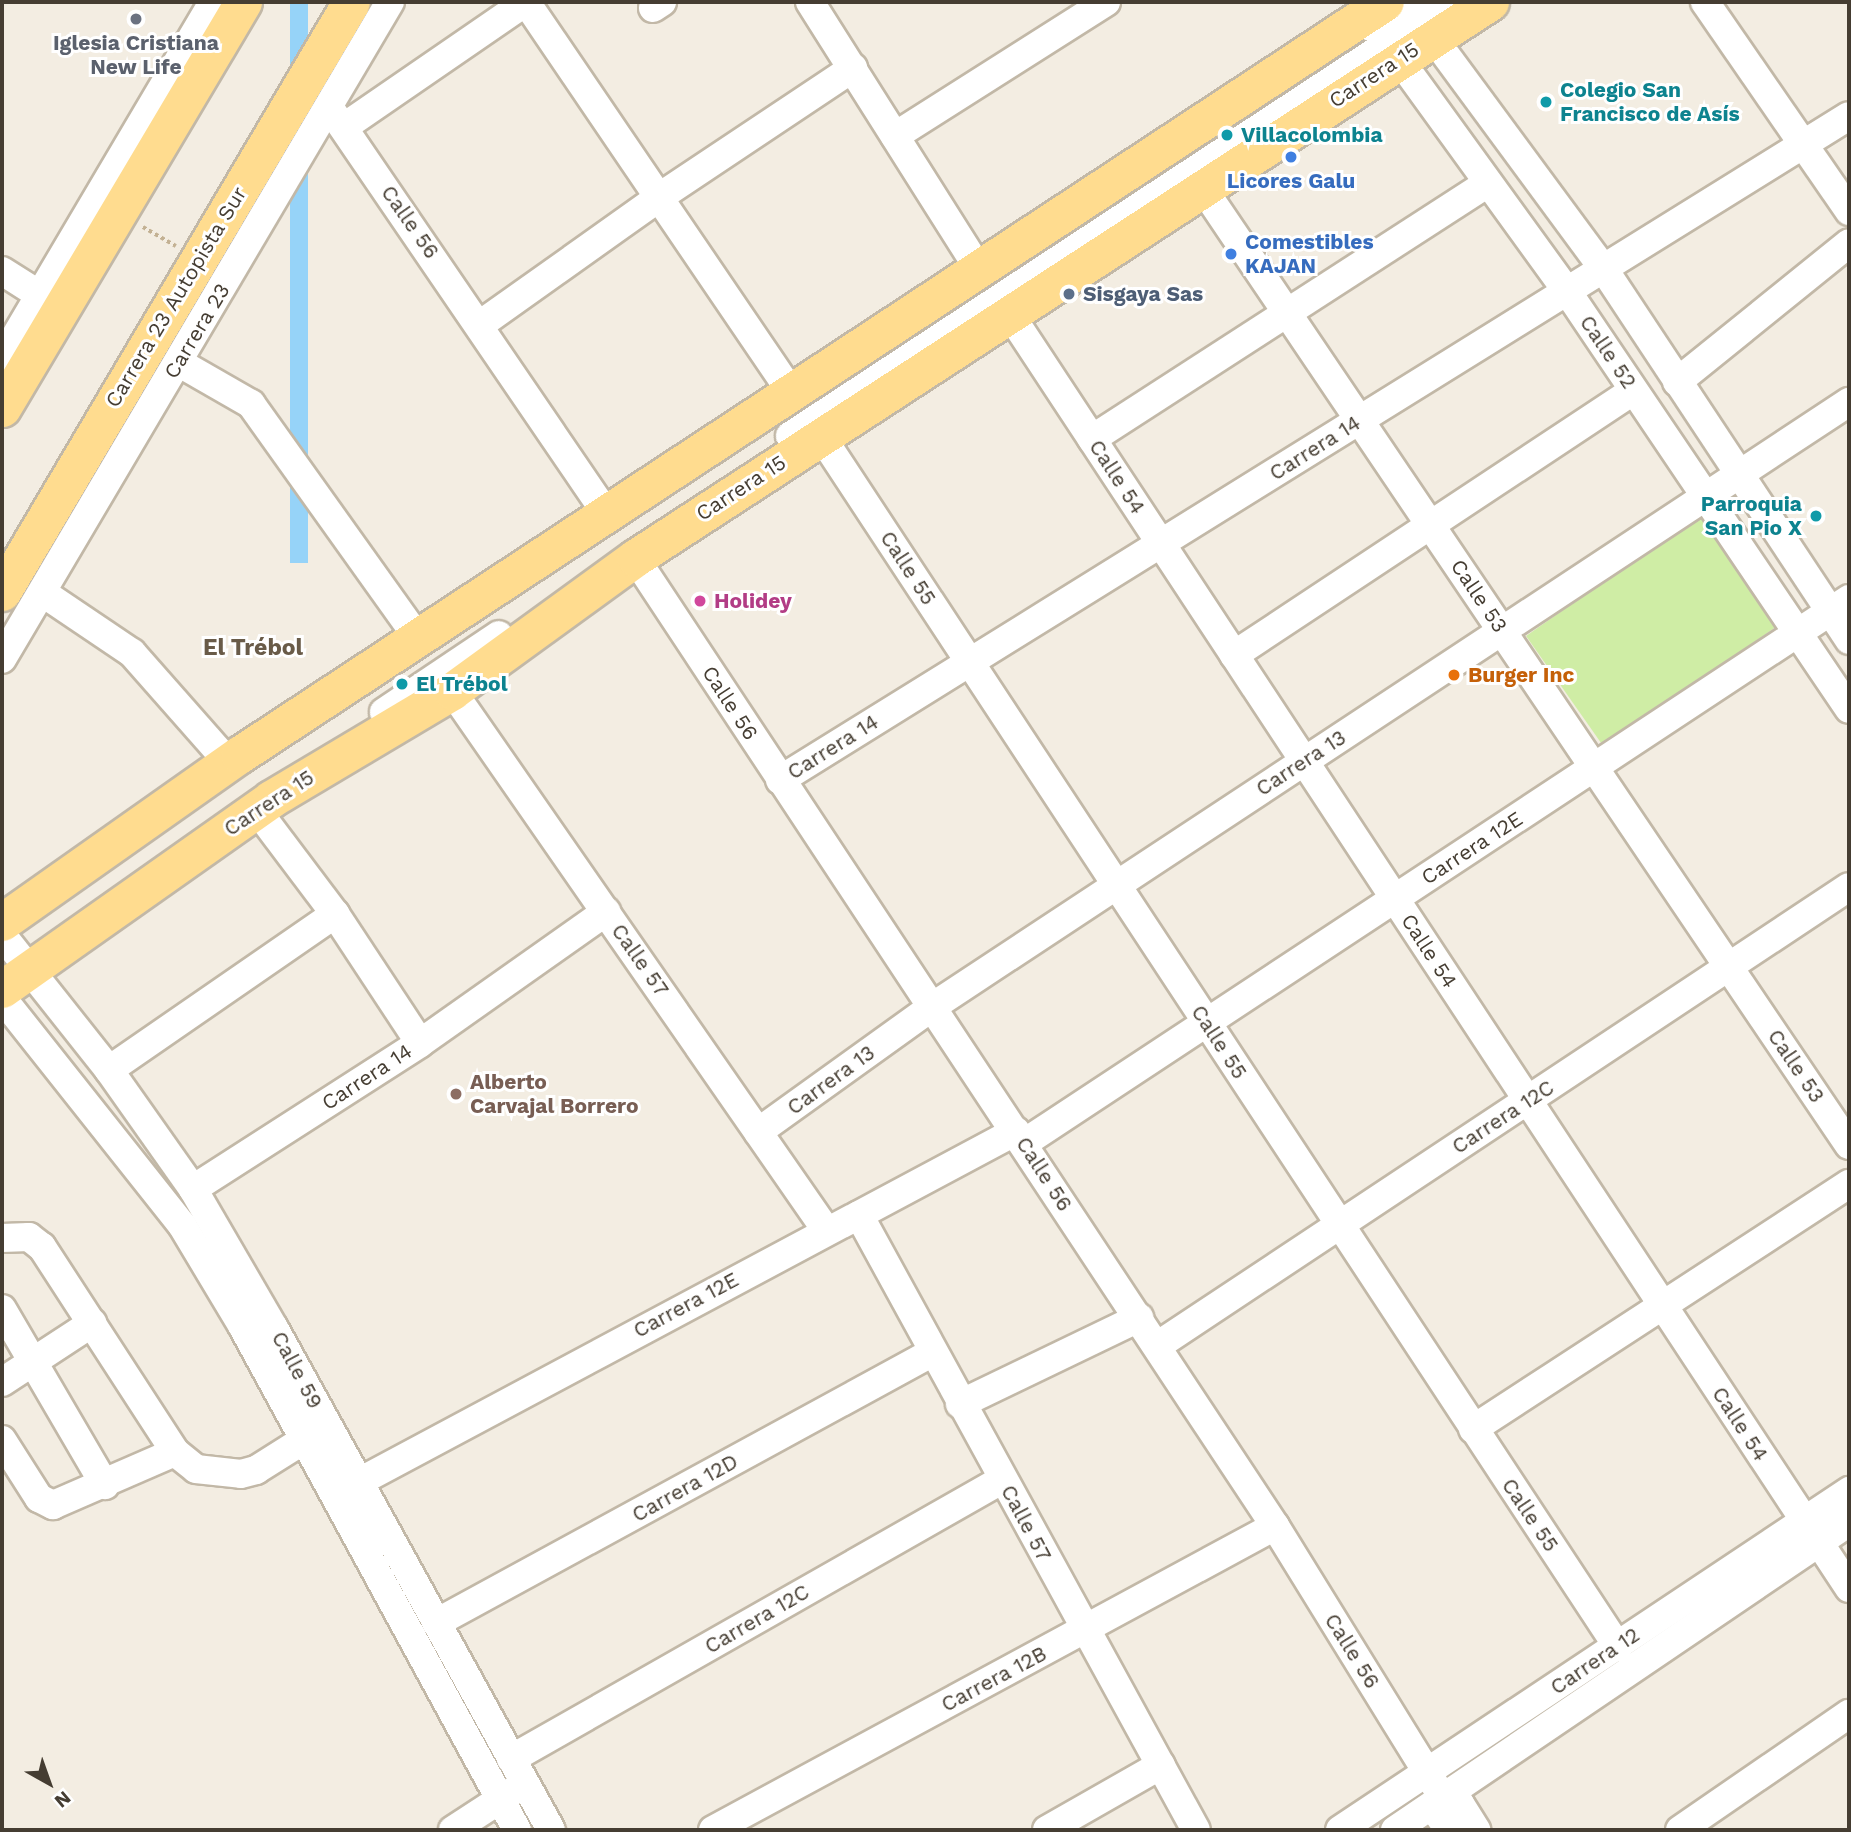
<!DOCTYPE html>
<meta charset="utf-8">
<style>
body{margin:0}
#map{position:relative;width:1851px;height:1832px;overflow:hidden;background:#f3ede2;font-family:"Work Sans",sans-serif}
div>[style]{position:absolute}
.green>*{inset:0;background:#cfeda5;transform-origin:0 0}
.water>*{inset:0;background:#96d3f8;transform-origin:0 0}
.path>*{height:3.5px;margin-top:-1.75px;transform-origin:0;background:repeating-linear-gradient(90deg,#c3b193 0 3.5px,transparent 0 7px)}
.roads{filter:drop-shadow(2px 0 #c2b8a7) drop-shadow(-2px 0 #c2b8a7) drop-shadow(0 2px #c2b8a7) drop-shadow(0 -2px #c2b8a7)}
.minor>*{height:28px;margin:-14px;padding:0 14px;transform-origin:14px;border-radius:14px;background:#fff}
.major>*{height:37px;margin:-18.5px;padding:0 18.5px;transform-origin:18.5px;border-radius:18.5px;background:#ffdc8f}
.dots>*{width:19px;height:19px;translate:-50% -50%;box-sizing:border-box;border:4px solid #fff;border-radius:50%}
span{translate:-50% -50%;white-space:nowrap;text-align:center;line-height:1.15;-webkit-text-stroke:6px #fff;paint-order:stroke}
.worship-label{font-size:21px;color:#5b616d;font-weight:700}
.street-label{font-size:21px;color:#453d32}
.culture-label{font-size:21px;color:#0d838f;font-weight:700}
.left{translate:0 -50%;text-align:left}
.right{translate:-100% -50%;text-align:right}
.shop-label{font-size:21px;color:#366cbe;font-weight:700}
.service-label{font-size:21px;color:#4e5e75;font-weight:700}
.hotel-label{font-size:21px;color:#b23c85;font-weight:700}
.food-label{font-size:21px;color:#c56008;font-weight:700}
.education-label{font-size:21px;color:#785e54;font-weight:700}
.neighbourhood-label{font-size:23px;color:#695b48;font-weight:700}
.frame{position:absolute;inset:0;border:4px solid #453d32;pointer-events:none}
.north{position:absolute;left:14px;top:1748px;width:70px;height:70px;-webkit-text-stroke:5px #fff;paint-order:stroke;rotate:140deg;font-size:19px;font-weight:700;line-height:28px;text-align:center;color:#453d32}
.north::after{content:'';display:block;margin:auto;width:24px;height:32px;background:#453d32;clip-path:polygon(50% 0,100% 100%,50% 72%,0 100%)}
</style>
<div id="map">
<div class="green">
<div style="left:1703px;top:512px;width:136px;height:216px;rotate:55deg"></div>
</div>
<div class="water">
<div style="left:290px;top:2px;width:18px;height:561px"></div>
</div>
<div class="path">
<div style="left:143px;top:227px;width:38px;rotate:30deg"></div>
</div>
<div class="roads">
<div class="minor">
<div style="left:526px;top:2px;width:472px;rotate:55.8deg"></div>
<div style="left:810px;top:2px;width:316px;rotate:57.7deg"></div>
<div style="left:1705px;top:2px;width:254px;rotate:55.4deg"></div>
<div style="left:653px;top:8px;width:11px;rotate:-34deg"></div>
<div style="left:1423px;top:24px;width:303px;rotate:53.6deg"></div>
<div style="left:1603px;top:268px;width:446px;rotate:56.5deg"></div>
<div style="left:1371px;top:27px;width:49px;rotate:-30.8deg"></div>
<div style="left:1388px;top:44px;width:305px;rotate:54.1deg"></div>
<div style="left:1567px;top:291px;width:504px;rotate:55.99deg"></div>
<div style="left:329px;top:107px;width:491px;rotate:55.7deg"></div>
<div style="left:344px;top:127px;width:221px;rotate:-34.5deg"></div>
<div style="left:895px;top:136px;width:250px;rotate:-32.4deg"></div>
<div style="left:1202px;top:187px;width:1156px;rotate:55.97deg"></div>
<div style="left:2px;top:271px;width:45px;rotate:32.3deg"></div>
<div style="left:1009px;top:313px;width:1527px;rotate:56.62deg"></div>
<div style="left:481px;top:324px;width:221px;rotate:-35.4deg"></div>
<div style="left:661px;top:196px;width:231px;rotate:-33.7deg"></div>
<div style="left:2px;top:359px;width:415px;rotate:-59.4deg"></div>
<div style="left:178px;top:362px;width:84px;rotate:29.9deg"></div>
<div style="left:251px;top:404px;width:286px;rotate:54.5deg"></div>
<div style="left:1677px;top:382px;width:221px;rotate:-38.9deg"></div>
<div style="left:790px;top:436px;width:791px;rotate:-33.29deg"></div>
<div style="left:821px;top:436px;width:1450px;rotate:56.65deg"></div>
<div style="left:1092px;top:439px;width:469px;rotate:-32.9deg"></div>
<div style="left:635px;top:558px;width:1160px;rotate:56.53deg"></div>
<div style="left:1275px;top:1526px;width:320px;rotate:58.3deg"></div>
<div style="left:1443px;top:1798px;width:19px;rotate:99deg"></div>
<div style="left:1440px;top:1817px;width:16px;rotate:55deg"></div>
<div style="left:43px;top:593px;width:107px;rotate:34deg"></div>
<div style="left:132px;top:653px;width:147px;rotate:48.6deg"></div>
<div style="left:1234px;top:655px;width:478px;rotate:-33.5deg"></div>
<div style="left:2px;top:659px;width:763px;rotate:-59.44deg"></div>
<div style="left:452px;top:691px;width:656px;rotate:55.24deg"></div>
<div style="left:384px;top:712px;width:138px;rotate:-33.8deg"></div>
<div style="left:780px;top:780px;width:1258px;rotate:-31.85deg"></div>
<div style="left:256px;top:809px;width:131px;rotate:53deg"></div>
<div style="left:335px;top:914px;width:154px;rotate:56.6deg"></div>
<div style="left:2px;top:935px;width:172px;rotate:51.6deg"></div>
<div style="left:109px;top:1070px;width:146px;rotate:54.8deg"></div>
<div style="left:193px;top:1189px;width:161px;rotate:59.8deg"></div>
<div style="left:274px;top:1328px;width:573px;rotate:61.11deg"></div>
<div style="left:2px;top:998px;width:290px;rotate:51.6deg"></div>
<div style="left:182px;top:1225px;width:119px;rotate:59.1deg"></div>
<div style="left:243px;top:1327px;width:573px;rotate:61.42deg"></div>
<div style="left:109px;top:1070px;width:275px;rotate:-34.6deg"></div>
<div style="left:758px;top:1132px;width:214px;rotate:-35.7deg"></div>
<div style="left:932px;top:1007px;width:1099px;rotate:-33.42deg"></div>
<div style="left:1024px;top:1143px;width:988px;rotate:-33.4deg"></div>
<div style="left:193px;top:1189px;width:270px;rotate:-32.7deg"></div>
<div style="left:420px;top:1043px;width:228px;rotate:-35.2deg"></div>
<div style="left:859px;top:1215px;width:701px;rotate:61.28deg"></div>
<div style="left:2px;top:1238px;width:27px;rotate:-2deg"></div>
<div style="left:29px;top:1237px;width:16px;rotate:38deg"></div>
<div style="left:42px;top:1247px;width:244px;rotate:57deg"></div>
<div style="left:175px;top:1452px;width:27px;rotate:39deg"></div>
<div style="left:196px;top:1469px;width:45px;rotate:6.3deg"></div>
<div style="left:241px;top:1474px;width:16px;rotate:-15deg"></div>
<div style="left:256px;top:1470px;width:73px;rotate:-32.2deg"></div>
<div style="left:2px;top:1309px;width:204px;rotate:59.7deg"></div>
<div style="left:1157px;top:1346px;width:830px;rotate:-33.56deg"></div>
<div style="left:2px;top:1382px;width:108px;rotate:-33.2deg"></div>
<div style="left:960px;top:1404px;width:199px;rotate:-25.7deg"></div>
<div style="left:1473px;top:1429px;width:449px;rotate:-33.1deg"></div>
<div style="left:2px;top:1440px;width:69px;rotate:57.5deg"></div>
<div style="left:39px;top:1498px;width:16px;rotate:27deg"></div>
<div style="left:53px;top:1505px;width:133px;rotate:-23.5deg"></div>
<div style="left:357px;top:1483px;width:747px;rotate:-28.11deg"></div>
<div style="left:436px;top:1623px;width:566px;rotate:-28.6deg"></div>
<div style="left:511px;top:1759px;width:566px;rotate:-29.64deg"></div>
<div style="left:1443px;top:1798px;width:18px;rotate:19deg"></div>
<div style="left:1460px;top:1804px;width:31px;rotate:58deg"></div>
<div style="left:453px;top:1830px;width:75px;rotate:-33.1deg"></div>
<div style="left:713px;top:1830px;width:639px;rotate:-28.41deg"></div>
<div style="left:1047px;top:1830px;width:131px;rotate:-29.7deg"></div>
<div style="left:1340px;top:1830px;width:612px;rotate:-33.66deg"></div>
<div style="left:1395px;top:1830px;width:549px;rotate:-34.15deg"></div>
<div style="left:1680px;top:1830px;width:205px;rotate:-34.5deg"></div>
</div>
<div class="major">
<div style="left:2px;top:408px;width:472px;rotate:-59.3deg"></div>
<div style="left:2px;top:592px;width:685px;rotate:-59.39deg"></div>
<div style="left:2px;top:922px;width:290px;rotate:-35.2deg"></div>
<div style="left:239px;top:755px;width:1371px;rotate:-33.31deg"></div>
<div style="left:2px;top:989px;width:329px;rotate:-35.2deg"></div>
<div style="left:271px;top:799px;width:211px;rotate:-30.8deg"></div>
<div style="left:452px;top:691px;width:226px;rotate:-36deg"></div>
<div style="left:635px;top:558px;width:1020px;rotate:-33.04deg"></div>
</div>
</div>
<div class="dots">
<div style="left:136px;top:19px;background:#6b7280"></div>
<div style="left:1546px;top:102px;background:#0f9aa8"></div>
<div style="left:1227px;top:135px;background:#0f9aa8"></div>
<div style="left:1291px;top:157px;background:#3f7fe0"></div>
<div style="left:1231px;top:254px;background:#3f7fe0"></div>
<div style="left:1069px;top:294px;background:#5c6f8a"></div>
<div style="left:1816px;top:516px;background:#0f9aa8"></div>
<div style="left:700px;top:601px;background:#d1479c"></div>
<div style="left:1454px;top:675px;background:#e8710a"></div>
<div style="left:402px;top:684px;background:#0f9aa8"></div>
<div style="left:456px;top:1094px;background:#8d6e63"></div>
</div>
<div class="worship-label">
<span style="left:136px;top:55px">Iglesia Cristiana<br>New Life</span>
</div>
<div class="street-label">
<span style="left:1374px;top:75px;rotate:-33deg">Carrera 15</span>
<span style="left:410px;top:222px;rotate:55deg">Calle 56</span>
<span style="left:176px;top:297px;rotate:-59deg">Carrera 23 Autopista Sur</span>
<span style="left:197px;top:331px;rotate:-59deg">Carrera 23</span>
<span style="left:1608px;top:352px;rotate:56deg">Calle 52</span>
<span style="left:1315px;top:448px;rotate:-32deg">Carrera 14</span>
<span style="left:1117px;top:477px;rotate:57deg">Calle 54</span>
<span style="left:741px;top:488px;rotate:-33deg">Carrera 15</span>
<span style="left:908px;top:568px;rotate:57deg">Calle 55</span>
<span style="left:1479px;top:596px;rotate:56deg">Calle 53</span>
<span style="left:730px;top:703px;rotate:57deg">Calle 56</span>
<span style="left:833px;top:747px;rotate:-32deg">Carrera 14</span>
<span style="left:1301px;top:763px;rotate:-33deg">Carrera 13</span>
<span style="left:269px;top:803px;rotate:-33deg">Carrera 15</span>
<span style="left:1472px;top:848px;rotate:-33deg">Carrera 12E</span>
<span style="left:1429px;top:951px;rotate:57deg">Calle 54</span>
<span style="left:640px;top:960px;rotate:55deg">Calle 57</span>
<span style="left:1219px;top:1042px;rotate:57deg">Calle 55</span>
<span style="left:1796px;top:1066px;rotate:56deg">Calle 53</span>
<span style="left:367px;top:1077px;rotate:-33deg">Carrera 14</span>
<span style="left:831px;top:1080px;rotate:-36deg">Carrera 13</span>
<span style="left:1503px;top:1117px;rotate:-33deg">Carrera 12C</span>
<span style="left:1044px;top:1174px;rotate:57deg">Calle 56</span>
<span style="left:686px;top:1305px;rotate:-28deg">Carrera 12E</span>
<span style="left:297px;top:1370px;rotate:62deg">Calle 59</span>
<span style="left:1740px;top:1424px;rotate:57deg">Calle 54</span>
<span style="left:685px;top:1488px;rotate:-29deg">Carrera 12D</span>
<span style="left:1530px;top:1515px;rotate:56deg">Calle 55</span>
<span style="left:1026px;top:1523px;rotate:62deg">Calle 57</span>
<span style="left:757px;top:1619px;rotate:-30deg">Carrera 12C</span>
<span style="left:1352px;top:1651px;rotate:58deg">Calle 56</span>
<span style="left:1595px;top:1661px;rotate:-34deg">Carrera 12</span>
<span style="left:994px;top:1679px;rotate:-28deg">Carrera 12B</span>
</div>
<div class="culture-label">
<span class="left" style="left:1560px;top:102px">Colegio San<br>Francisco de Asís</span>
<span class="left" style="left:1241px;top:135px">Villacolombia</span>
<span class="right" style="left:1802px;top:516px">Parroquia<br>San Pio X</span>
<span class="left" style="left:416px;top:684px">El Trébol</span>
</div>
<div class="shop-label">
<span style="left:1291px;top:181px">Licores Galu</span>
<span class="left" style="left:1245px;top:254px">Comestibles<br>KAJAN</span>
</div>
<div class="service-label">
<span class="left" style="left:1083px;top:294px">Sisgaya Sas</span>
</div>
<div class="hotel-label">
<span class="left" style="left:714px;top:601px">Holidey</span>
</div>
<div class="food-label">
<span class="left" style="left:1468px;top:675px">Burger Inc</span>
</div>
<div class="education-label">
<span class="left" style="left:470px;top:1094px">Alberto<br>Carvajal Borrero</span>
</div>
<div class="neighbourhood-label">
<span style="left:253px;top:648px">El Trébol</span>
</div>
<div class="frame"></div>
<div class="north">N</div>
</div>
